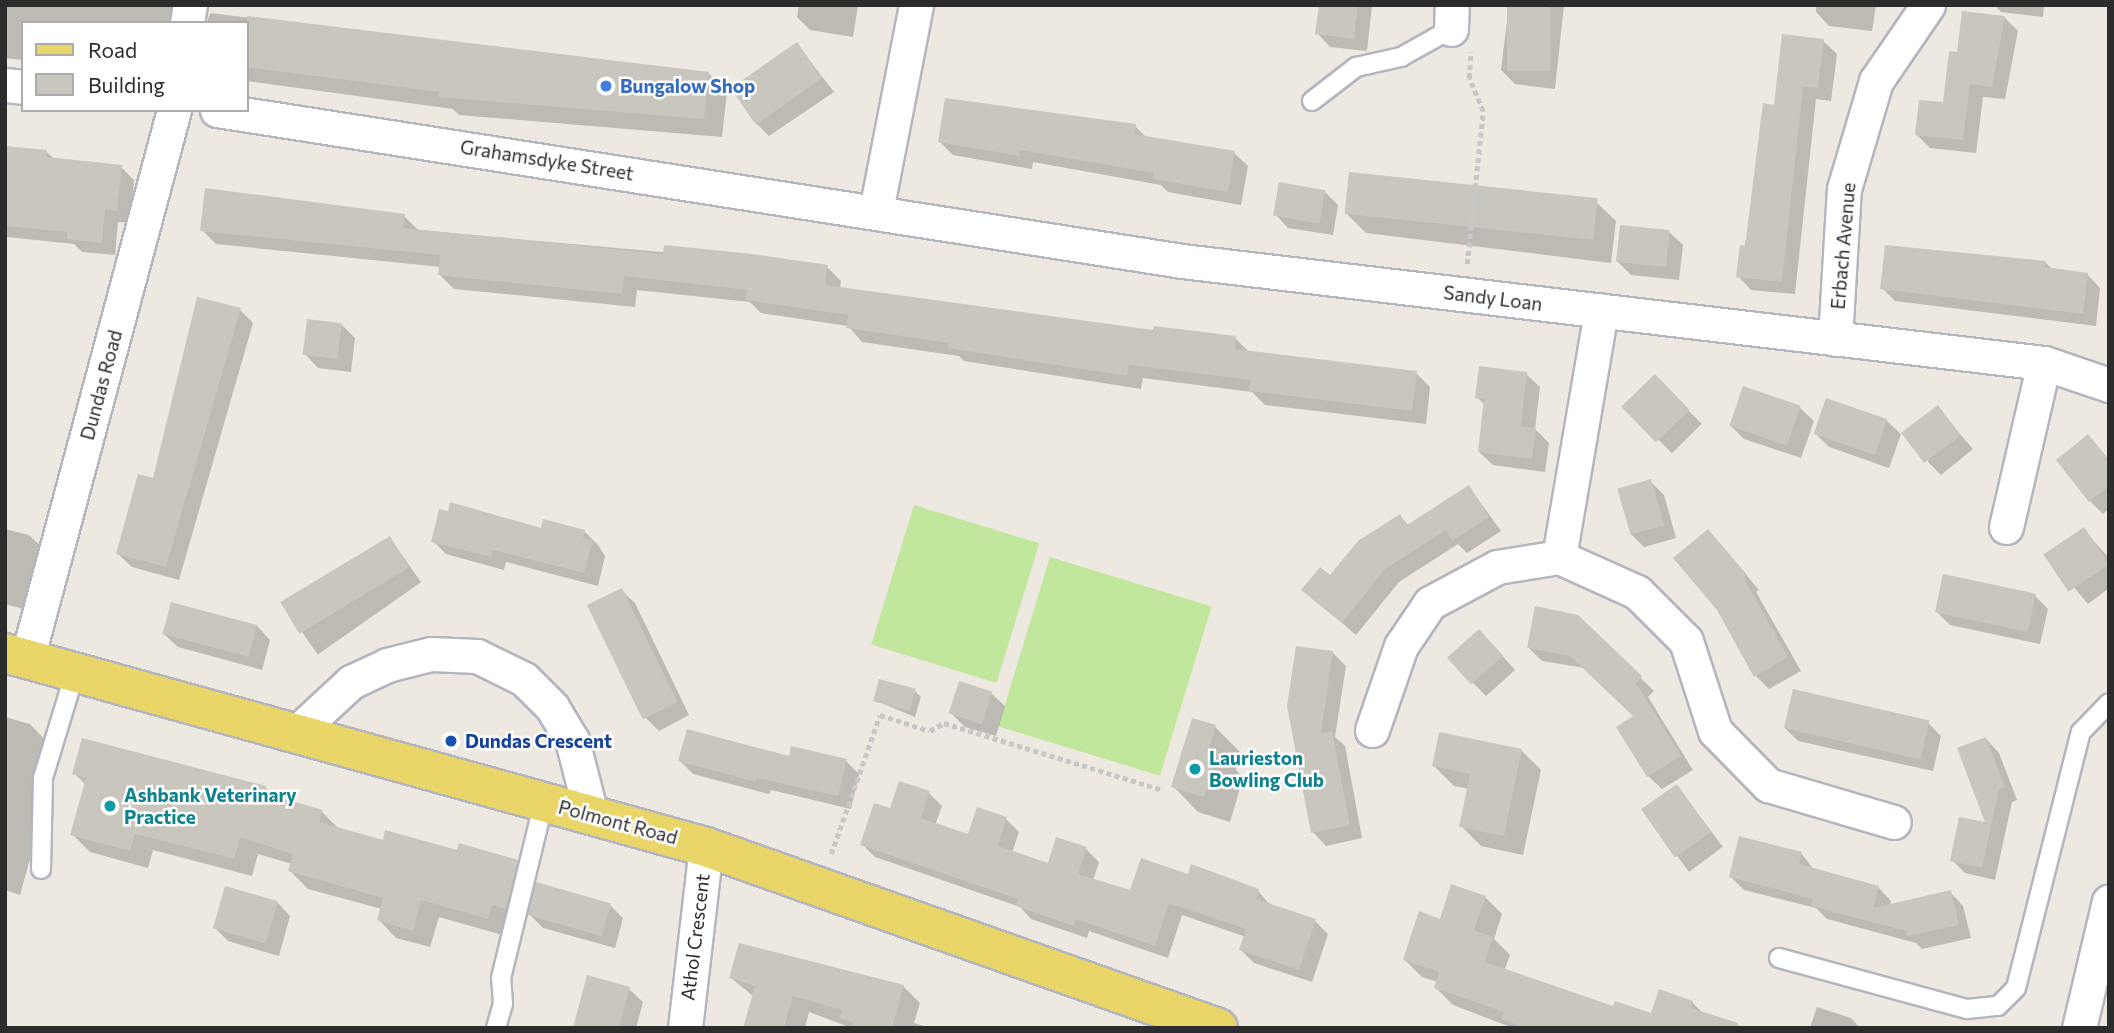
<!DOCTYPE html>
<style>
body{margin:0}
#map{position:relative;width:2114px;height:1033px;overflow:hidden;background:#ede8e0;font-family:Commissioner,sans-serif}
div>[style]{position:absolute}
.pitch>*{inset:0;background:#c1e79c;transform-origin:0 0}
.shadow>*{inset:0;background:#0003;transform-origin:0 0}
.building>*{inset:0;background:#c9c6be;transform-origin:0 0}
.path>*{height:4.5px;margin-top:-2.25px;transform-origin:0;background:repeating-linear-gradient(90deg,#c8c8c8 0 5px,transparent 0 8.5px)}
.roads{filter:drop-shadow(2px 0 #b3b5bf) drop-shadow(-2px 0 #b3b5bf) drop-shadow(0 2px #b3b5bf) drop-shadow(0 -2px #b3b5bf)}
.lane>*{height:18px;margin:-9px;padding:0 9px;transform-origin:9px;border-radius:9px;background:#fff}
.street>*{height:33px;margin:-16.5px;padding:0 16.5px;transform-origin:16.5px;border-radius:16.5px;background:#fff}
.primary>*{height:38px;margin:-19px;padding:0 19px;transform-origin:19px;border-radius:19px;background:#ead568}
.dots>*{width:19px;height:19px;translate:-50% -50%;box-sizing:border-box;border:4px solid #fff;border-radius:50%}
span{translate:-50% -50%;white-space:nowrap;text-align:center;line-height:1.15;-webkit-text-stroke:5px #fff;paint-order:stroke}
.shop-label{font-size:19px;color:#366cbe;font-weight:700}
.left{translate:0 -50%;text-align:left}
.street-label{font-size:19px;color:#2c2c2c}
.transit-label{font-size:19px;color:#164399;font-weight:700}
.culture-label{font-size:19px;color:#0d838f;font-weight:700}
.frame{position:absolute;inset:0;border:7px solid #2c2c2c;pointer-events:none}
.legend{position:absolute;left:21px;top:21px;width:228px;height:91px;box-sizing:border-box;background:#fff;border:2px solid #ababab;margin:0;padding:9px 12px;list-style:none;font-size:21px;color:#2c2c2c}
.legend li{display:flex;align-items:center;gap:14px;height:35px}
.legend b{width:35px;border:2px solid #ababab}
</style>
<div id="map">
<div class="pitch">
<div style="left:914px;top:505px;width:131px;height:146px;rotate:17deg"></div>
<div style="left:1050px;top:557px;width:169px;height:177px;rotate:17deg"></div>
</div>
<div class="shadow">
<div style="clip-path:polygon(5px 5px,182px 5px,191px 23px,23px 23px,23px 60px,5px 58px)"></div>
<div style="clip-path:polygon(799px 5px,858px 5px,853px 37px,810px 30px,797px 17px)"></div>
<div style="clip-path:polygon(1320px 5px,1372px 5px,1367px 51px,1330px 47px,1317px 33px)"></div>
<div style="clip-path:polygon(1509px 5px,1564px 5px,1555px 89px,1515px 84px,1501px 70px)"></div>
<div style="clip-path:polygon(1816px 5px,1876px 5px,1872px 31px,1829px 26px,1816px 12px)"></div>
<div style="clip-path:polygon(1994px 5px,2044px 5px,2043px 17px,2001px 12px)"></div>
<div style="clip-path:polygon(210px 13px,708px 73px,727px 92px,722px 137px,459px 115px,453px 109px,247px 81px,247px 23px,207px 23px)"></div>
<div style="clip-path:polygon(2004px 17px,2018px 31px,2005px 99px,1983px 97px,1976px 153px,1930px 148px,1916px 134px,1945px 104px,1958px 54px)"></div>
<div style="clip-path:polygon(1823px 41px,1837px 54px,1831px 101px,1816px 99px,1795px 294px,1751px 290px,1738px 276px,1775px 107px)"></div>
<div style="clip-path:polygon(797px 44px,834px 92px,769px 136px,756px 123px)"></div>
<div style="clip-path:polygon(1135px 126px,1147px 138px,1234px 153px,1248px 166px,1241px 205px,1168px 192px,1161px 185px,1033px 162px,1032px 169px,953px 155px,940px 142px)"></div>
<div style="clip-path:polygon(5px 148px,47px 152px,54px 159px,121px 167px,134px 180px,130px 223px,118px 222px,115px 255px,82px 252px,74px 244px,7px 237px)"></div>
<div style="clip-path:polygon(1325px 192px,1338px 205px,1333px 235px,1288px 228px,1275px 214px)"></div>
<div style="clip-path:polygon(1596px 202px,1616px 221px,1611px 263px,1366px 233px,1346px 213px)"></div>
<div style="clip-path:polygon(404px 216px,418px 230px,827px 267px,841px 281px,840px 288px,1155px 332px,1235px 338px,1250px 353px,1416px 373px,1430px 387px,1426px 424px,1265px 405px,1252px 392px,1143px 378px,1141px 389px,964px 361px,959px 356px,862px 342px,848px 326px,761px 313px,750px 302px,637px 290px,635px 307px,454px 289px,440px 275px,441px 267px,216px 244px,202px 230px)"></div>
<div style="clip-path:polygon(1669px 232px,1683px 245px,1679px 280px,1631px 275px,1617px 261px)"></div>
<div style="clip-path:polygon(2045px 262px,2053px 270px,2087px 274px,2100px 288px,2096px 326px,1895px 301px,1882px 288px)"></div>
<div style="clip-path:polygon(240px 310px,253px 323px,179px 580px,132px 567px,118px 554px)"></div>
<div style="clip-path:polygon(342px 325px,355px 338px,351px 372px,318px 368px,305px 354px)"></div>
<div style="clip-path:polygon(1526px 374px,1540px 387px,1535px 429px,1549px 443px,1545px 472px,1493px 465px,1479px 452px,1485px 405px,1477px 397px)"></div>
<div style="left:1655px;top:377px;width:66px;height:42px;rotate:45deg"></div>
<div style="clip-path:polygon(1800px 408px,1814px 421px,1801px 458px,1744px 439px,1731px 426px)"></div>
<div style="clip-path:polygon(1937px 408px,1973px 449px,1941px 475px,1928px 462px)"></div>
<div style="clip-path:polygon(1887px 421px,1901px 434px,1889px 468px,1829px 447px,1816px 434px)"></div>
<div style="clip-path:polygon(2088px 437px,2109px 460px,2109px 509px,2103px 514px,2090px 501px)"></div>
<div style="clip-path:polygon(1650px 481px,1664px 495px,1676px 538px,1644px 547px,1631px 534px,1619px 490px)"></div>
<div style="clip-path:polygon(1469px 487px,1501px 531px,1467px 553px,1458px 544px,1399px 582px,1356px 635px,1303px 590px,1330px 577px,1400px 516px,1409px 526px)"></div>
<div style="clip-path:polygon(5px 529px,29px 535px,47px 552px,31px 611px,5px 604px)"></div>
<div style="clip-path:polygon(542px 530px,584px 531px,598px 545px,605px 556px,598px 586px,506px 562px,504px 570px,446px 554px,433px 541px)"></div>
<div style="clip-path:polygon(2084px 530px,2109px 558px,2109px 588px,2088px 604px,2049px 558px)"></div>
<div style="left:390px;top:538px;width:54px;height:126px;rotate:55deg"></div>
<div style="clip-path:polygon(1721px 545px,1759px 590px,1756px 592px,1801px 671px,1769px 689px,1755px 675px)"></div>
<div style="clip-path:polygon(621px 590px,635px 603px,689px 715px,659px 731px,645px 717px,589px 606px)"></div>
<div style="clip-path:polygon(2035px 596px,2048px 609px,2040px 644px,1950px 625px,1936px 611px)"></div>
<div style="clip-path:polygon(1577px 616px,1654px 691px,1648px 697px,1693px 770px,1662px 789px,1648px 776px,1635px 717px,1585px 668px,1542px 661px,1529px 648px)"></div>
<div style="clip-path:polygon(257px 626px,270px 640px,262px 670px,178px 647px,164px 634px)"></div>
<div style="clip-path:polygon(1492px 644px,1515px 670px,1486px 696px,1449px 658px)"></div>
<div style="clip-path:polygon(1333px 653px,1346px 666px,1335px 737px,1345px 746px,1362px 838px,1326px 846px,1313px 832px,1289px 706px)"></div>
<div style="clip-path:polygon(915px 691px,921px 697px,915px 717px,874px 700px)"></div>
<div style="clip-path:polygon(991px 693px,1005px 706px,996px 736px,965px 727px,951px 713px)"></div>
<div style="clip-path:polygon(5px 717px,30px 724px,49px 744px,32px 806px,42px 816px,20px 895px,5px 890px)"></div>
<div style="clip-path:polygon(1928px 723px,1941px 736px,1933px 771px,1798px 741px,1785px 728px)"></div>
<div style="clip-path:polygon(1215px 727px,1241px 753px,1236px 770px,1243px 778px,1230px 822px,1198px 812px,1173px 786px)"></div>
<div style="clip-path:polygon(1986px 739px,1999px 753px,2017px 800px,2012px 802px,1995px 880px,1965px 873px,1952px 860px,1987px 824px)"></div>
<div style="clip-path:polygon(1521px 750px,1541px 770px,1523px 855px,1481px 846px,1461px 826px,1469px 789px,1454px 786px,1434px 766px)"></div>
<div style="clip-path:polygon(790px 758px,846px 761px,859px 774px,851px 809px,771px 790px,769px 794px,693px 774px,680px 761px)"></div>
<div style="clip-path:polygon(74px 773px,265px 787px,277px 799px,322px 812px,339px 829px,384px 842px,517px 861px,534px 883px,610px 905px,623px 918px,615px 948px,543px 928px,527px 912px,524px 926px,510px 922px,506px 936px,439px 917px,430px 947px,396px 938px,379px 920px,382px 909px,308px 889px,290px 871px,292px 864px,258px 854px,252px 876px,153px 850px,148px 868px,90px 852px,72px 834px,86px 785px)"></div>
<div style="left:1677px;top:786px;width:76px;height:42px;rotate:53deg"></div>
<div style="clip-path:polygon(929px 793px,942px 806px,935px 825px,969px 836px,1006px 819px,1019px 832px,1012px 853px,1049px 865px,1086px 849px,1099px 862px,1093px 881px,1131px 893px,1189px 876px,1258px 891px,1271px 906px,1315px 921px,1328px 934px,1312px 982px,1254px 963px,1241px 950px,1246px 937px,1182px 915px,1168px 958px,1089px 931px,1087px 938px,1031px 919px,1020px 907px,875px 857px,862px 844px,891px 811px)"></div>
<div style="clip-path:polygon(1801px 853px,1814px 870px,1878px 887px,1891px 901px,1890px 906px,1950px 892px,1963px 906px,1971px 938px,1922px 949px,1916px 943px,1827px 919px,1816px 908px,1744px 890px,1731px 877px)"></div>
<div style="clip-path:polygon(1485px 897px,1502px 914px,1494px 939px,1510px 955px,1504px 971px,1614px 1009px,1652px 1015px,1692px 1002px,1704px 1014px,1745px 1028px,1513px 1028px,1453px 1005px,1436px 988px,1438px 982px,1422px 977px,1405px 960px,1441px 921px)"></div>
<div style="clip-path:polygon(277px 902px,290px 916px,279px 956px,228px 941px,215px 928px)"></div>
<div style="clip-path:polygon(731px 978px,903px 986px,920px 1003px,914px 1023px,930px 1028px,852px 1028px,809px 1012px,805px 1028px,745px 1028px,753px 996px)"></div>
<div style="clip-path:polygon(629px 989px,643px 1002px,636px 1028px,575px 1028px)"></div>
<div style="clip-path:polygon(1817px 1007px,1851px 1018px,1860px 1028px,1810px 1028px)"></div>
</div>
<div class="building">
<div style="clip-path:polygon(1319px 5px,1358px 5px,1354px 39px,1315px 34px)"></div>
<div style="left:1507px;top:5px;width:43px;height:66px"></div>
<div style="clip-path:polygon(1962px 11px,2005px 16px,1992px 87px,1970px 84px,1963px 140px,1915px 135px,1919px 100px,1943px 102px,1949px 51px,1957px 52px)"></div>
<div style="clip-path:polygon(247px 16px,709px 72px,704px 119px,438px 97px,439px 92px,247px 67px)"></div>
<div style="clip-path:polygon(1782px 34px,1824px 39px,1818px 88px,1803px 87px,1782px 282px,1736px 277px,1740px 245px,1745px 246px,1763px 103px,1774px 105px)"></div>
<div style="left:797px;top:42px;width:44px;height:81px;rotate:55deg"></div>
<div style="clip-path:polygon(945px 98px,1136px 124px,1134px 134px,1235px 151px,1228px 192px,1153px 179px,1154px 173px,1020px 150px,1019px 156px,938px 142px)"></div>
<div style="clip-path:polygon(5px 146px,47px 150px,47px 157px,122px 165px,117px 211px,105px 210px,102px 243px,67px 239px,67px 232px,5px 226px)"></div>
<div style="left:1349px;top:172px;width:250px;height:42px;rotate:6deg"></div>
<div style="left:1279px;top:182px;width:47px;height:34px;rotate:10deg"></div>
<div style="clip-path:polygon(205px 188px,405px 214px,403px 228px,663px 254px,664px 245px,752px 254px,828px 265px,825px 285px,1153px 330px,1154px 326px,1236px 336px,1235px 349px,1417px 371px,1412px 411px,1249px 391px,1251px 380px,1129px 365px,1127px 376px,948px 348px,949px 343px,846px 328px,848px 315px,745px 300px,747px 290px,624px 276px,622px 294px,438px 275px,440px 255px,200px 231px)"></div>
<div style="left:1620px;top:225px;width:50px;height:37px;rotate:6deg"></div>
<div style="clip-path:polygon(1885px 245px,2046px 261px,2045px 267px,2088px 273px,2083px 314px,1880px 289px)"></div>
<div style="clip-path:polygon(197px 297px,241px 308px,166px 567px,116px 554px,138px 474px,153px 478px)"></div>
<div style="left:307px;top:319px;width:35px;height:36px;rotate:7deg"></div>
<div style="clip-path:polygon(1479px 366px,1527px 372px,1521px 426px,1536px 428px,1532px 459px,1478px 452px,1484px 399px,1475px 398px)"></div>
<div style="left:1655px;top:374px;width:50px;height:47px;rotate:46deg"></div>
<div style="left:1743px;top:386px;width:61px;height:42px;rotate:19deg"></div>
<div style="left:1826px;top:398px;width:65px;height:38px;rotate:19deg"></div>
<div style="left:1938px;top:405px;width:38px;height:46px;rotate:53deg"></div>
<div style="clip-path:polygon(2088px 434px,2109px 460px,2109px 486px,2089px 502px,2056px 460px)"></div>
<div style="left:1651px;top:479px;width:48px;height:35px;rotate:74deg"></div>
<div style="clip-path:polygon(1469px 485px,1489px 517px,1452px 541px,1446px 530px,1385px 569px,1342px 623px,1301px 590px,1320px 567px,1330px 575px,1358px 541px,1400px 514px,1407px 525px)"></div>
<div style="clip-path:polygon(450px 502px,541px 528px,543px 519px,585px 530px,583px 538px,593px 541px,584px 573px,493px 550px,491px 557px,431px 542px,439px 509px,448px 511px)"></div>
<div style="left:2084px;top:527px;width:45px;height:49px;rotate:56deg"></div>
<div style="clip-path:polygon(1708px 529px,1747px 575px,1744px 578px,1788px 657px,1754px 677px,1717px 610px,1673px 558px)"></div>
<div style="left:390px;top:536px;width:37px;height:128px;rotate:59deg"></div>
<div style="left:1943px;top:574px;width:95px;height:39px;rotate:12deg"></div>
<div style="left:622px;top:588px;width:127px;height:39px;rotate:64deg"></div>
<div style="left:171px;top:602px;width:89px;height:33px;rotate:15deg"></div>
<div style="clip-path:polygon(1535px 606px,1578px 615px,1642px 676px,1636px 683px,1681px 756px,1647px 777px,1616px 727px,1633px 716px,1570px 656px,1527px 648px)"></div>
<div style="left:1479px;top:629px;width:36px;height:43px;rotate:48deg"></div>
<div style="clip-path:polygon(1296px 646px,1333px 651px,1321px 733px,1332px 731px,1350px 825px,1311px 833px,1287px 706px)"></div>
<div style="left:879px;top:679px;width:38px;height:23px;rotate:15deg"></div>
<div style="left:959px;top:681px;width:35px;height:34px;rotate:18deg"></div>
<div style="left:1793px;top:689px;width:140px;height:40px;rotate:13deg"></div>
<div style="clip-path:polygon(1192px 718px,1216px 725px,1209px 748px,1219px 751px,1204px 797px,1171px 787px)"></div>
<div style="clip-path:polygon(687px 729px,789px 756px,791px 746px,847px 759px,838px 796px,757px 778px,756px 782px,678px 761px)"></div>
<div style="clip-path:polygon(1439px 732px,1522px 749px,1504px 836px,1459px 827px,1470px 774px,1432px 766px)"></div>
<div style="clip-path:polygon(1986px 737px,2005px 787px,1999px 789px,1982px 868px,1950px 861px,1959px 817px,1985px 822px,1957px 748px)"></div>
<div style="clip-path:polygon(82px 738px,266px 786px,264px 793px,323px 810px,319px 822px,383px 840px,385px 830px,457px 850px,459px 843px,518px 860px,506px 909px,492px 905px,488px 919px,421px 900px,413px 931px,377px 920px,383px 898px,288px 871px,293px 854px,240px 837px,234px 859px,135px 834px,130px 851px,70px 835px,86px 778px,72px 774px)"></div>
<div style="clip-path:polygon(899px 781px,930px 791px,921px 818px,968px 834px,977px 807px,1007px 817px,998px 846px,1048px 863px,1056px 837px,1087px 847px,1078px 874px,1130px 890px,1141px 858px,1188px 874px,1191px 864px,1259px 889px,1256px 899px,1316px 919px,1299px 970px,1239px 950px,1246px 929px,1169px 903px,1155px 946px,1076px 919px,1074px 926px,1016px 906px,1018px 899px,860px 845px,874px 803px,890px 808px)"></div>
<div style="left:1677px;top:784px;width:59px;height:44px;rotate:55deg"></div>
<div style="clip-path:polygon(1739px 836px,1802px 852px,1799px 864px,1879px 886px,1873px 908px,1951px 890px,1959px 925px,1907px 936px,1906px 931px,1811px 906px,1813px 899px,1729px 877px)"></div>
<div style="left:536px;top:882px;width:78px;height:34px;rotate:16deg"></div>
<div style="clip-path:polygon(1451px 884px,1486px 896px,1474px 930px,1493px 937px,1485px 962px,1613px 1006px,1615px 1001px,1651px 1013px,1659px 989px,1693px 1001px,1691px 1008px,1738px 1023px,1737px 1028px,1526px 1028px,1501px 1019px,1504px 1012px,1434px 988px,1439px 972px,1403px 960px,1419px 911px,1440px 919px)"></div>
<div style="left:225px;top:886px;width:55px;height:44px;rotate:16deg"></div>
<div style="clip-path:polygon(739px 943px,904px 985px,892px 1028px,852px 1028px,853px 1022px,840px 1018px,842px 1010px,793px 996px,784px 1028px,743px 1028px,755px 986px,729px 978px)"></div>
<div style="clip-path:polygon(587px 975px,630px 987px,619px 1028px,573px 1028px)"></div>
</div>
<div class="path">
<div style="left:1467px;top:264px;width:154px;rotate:-84deg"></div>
<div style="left:1483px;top:111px;width:36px;rotate:-113deg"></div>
<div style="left:1469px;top:78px;width:26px;rotate:-86deg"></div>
<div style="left:831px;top:854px;width:147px;rotate:-70.6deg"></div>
<div style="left:880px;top:715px;width:52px;rotate:17.7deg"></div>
<div style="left:930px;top:731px;width:16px;rotate:-30deg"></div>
<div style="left:944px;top:723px;width:226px;rotate:17deg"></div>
</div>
<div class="roads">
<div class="lane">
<div style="left:1312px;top:101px;width:56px;rotate:-37.7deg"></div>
<div style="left:1356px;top:67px;width:46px;rotate:-12.5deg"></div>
<div style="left:1401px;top:57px;width:57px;rotate:-29.2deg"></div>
<div style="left:41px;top:869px;width:91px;rotate:-88.7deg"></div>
<div style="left:43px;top:778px;width:110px;rotate:-73.1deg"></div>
<div style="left:1779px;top:958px;width:195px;rotate:15.2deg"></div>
<div style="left:1967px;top:1009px;width:31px;rotate:-6deg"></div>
<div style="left:1998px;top:1006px;width:25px;rotate:-45deg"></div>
<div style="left:2016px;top:988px;width:264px;rotate:-75.8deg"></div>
<div style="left:2081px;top:732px;width:40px;rotate:-46deg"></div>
<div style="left:496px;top:1028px;width:25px;rotate:-74deg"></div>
<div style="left:503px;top:1004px;width:26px;rotate:-94deg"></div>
<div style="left:501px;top:978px;width:181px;rotate:-76.3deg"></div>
</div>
<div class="street">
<div style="left:187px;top:23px;width:18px;rotate:-81deg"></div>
<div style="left:1451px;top:29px;width:24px;rotate:-88deg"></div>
<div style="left:5px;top:85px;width:18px;rotate:6deg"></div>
<div style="left:217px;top:110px;width:977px;rotate:8.89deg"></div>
<div style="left:1182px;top:261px;width:868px;rotate:6.75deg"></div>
<div style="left:2044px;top:363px;width:69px;rotate:18.7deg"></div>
<div style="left:876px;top:211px;width:210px;rotate:-79deg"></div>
<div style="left:1835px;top:339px;width:150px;rotate:-86.6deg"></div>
<div style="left:1844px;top:189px;width:113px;rotate:-73.5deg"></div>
<div style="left:1876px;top:81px;width:92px;rotate:-55.6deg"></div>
<div style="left:2006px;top:527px;width:168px;rotate:-77deg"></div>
<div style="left:1559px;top:557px;width:250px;rotate:-80.3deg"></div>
<div style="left:27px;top:659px;width:568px;rotate:-75.01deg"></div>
<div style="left:1372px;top:730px;width:89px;rotate:-71deg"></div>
<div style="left:1401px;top:646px;width:52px;rotate:-56deg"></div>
<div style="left:1430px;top:603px;width:76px;rotate:-28.2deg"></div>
<div style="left:1497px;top:567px;width:63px;rotate:-9.2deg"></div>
<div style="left:1559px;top:557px;width:85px;rotate:24.2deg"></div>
<div style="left:1637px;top:592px;width:69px;rotate:45deg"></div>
<div style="left:1686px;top:641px;width:95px;rotate:72.1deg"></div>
<div style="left:1715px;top:731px;width:76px;rotate:45.5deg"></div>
<div style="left:1768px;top:785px;width:131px;rotate:16.4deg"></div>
<div style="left:296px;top:733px;width:75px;rotate:-42.8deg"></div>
<div style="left:351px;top:682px;width:40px;rotate:-25deg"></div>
<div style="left:387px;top:665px;width:45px;rotate:-14deg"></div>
<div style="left:431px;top:654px;width:46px;rotate:2.5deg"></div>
<div style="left:477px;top:656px;width:52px;rotate:26.1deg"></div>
<div style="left:524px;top:679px;width:40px;rotate:45deg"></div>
<div style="left:552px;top:707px;width:39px;rotate:59deg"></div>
<div style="left:572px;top:740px;width:76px;rotate:75.6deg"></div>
<div style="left:685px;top:1028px;width:182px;rotate:-83.4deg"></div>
<div style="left:2079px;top:1028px;width:130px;rotate:-76.7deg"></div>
</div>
<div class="primary">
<div style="left:5px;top:653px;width:727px;rotate:15.47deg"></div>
<div style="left:706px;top:847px;width:543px;rotate:19.47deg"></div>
</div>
</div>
<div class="dots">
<div style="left:606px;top:86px;background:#3f7fe0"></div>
<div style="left:451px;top:741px;background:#1a4fb4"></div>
<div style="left:1195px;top:769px;background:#0f9aa8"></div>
<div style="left:110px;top:806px;background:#0f9aa8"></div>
</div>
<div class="shop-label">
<span class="left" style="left:620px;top:86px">Bungalow Shop</span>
</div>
<div class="street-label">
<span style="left:547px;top:160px;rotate:9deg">Grahamsdyke Street</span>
<span style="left:1843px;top:246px;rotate:-85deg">Erbach Avenue</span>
<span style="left:1493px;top:298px;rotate:7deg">Sandy Loan</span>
<span style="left:101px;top:385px;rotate:-75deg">Dundas Road</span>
<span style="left:618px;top:822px;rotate:15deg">Polmont Road</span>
<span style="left:695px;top:937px;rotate:-83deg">Athol Crescent</span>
</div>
<div class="transit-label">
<span class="left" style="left:465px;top:741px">Dundas Crescent</span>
</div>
<div class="culture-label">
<span class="left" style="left:1209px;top:769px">Laurieston<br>Bowling Club</span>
<span class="left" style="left:124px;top:806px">Ashbank Veterinary<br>Practice</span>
</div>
<div class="frame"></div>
<ul class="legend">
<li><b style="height:9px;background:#ead568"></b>Road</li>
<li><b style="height:19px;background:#c9c6be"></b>Building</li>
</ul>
</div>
